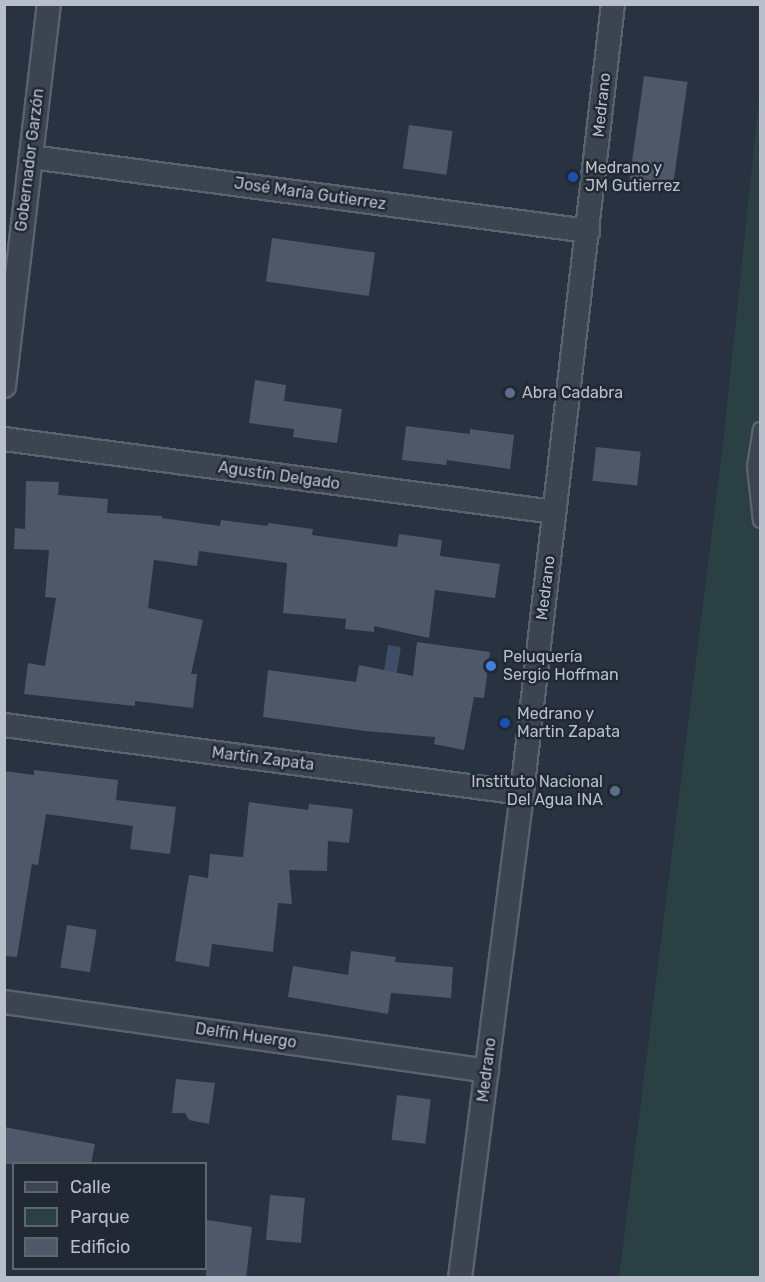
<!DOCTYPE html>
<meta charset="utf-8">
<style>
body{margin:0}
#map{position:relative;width:765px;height:1282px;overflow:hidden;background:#283240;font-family:Rubik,sans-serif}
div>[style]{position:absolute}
.green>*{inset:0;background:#2b4042}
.water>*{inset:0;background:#3f4e68;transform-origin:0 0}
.building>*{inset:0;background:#4e5869;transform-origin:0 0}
.roads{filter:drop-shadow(2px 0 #5a626d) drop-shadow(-2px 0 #5a626d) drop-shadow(0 2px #5a626d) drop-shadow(0 -2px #5a626d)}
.service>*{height:12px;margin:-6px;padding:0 6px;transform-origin:6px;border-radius:6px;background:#3c4450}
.minor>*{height:22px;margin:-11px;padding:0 11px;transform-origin:11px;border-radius:11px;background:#3c4450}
.dots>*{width:16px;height:16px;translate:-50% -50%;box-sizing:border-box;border:3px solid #212935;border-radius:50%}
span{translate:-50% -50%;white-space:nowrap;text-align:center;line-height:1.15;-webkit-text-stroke:5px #212935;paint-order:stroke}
.street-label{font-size:16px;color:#b9bfca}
.poi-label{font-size:16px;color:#b9bfca}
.left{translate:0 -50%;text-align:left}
.right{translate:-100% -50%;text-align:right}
.frame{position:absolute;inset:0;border:6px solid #b9bfca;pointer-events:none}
.legend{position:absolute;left:12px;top:1162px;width:195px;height:108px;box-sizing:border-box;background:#212935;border:2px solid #5e6571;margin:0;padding:8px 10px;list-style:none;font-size:18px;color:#b9bfca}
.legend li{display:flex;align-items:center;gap:12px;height:30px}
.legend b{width:30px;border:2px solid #5e6571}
</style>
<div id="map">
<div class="green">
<div style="clip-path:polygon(760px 90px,760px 1277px,619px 1278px,723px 444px)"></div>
</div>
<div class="water">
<div style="left:388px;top:645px;width:13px;height:28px;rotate:9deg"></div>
</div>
<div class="building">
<div style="left:644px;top:76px;width:44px;height:109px;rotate:8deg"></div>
<div style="left:409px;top:125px;width:44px;height:44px;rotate:8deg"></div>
<div style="left:272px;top:238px;width:104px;height:44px;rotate:8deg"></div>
<div style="clip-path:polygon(255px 380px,286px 385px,284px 401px,342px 409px,337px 443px,293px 437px,294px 429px,249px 423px)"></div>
<div style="clip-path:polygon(406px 426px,470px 434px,470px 429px,514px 435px,510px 469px,447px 460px,446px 465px,402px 460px)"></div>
<div style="left:596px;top:447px;width:45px;height:34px;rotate:6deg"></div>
<div style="clip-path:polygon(26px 481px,59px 482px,58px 495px,108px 499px,107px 513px,162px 516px,162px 518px,220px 526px,221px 520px,268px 526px,268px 523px,313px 529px,312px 535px,397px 547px,399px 534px,442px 540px,440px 556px,500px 564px,495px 598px,435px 590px,429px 638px,374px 626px,374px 632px,345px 629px,346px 619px,283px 613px,287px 563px,199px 551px,197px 566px,154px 560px,148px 608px,203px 620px,191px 674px,197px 674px,193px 708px,135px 701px,135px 706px,24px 694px,28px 663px,45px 666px,56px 598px,45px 597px,49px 550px,14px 549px,15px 528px,25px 529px)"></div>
<div style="clip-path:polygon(417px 642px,490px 652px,484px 698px,474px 697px,464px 750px,434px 744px,435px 737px,365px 731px,263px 717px,268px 670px,356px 682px,359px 665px,413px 676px)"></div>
<div style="clip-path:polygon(34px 770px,118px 780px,116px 800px,176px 807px,170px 854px,130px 849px,133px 826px,46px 814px,38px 865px,32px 864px,17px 957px,4px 956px,4px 771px,34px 775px)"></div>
<div style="clip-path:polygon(249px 802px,308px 810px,309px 804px,353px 809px,349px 843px,328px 841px,327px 871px,289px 870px,292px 904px,278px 903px,273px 952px,212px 944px,209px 967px,175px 961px,189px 875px,208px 878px,210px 854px,243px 857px)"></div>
<div style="left:67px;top:925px;width:30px;height:43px;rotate:9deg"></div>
<div style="clip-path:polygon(351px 951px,396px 957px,395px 962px,453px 967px,451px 998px,391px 993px,388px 1014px,288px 997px,293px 966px,348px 975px)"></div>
<div style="clip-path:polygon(176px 1079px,215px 1083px,209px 1124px,189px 1120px,185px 1113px,172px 1113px)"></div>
<div style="left:397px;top:1095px;width:34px;height:45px;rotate:7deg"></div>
<div style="clip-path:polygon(4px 1127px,95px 1144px,91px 1164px,4px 1164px)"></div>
<div style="left:270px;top:1195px;width:35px;height:45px;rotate:5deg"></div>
<div style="clip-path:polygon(207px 1220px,252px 1227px,246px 1278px,206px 1278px)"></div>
</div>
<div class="roads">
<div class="service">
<div style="left:760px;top:429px;width:37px;rotate:99deg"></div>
<div style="left:754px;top:466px;width:55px;rotate:83.8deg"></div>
</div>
<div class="minor">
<div style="left:31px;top:157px;width:562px;rotate:7.57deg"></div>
<div style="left:4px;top:386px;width:385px;rotate:-83.3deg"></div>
<div style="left:4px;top:439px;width:555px;rotate:7.56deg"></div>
<div style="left:4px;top:725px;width:522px;rotate:7.48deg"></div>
<div style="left:4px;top:1002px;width:488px;rotate:8.1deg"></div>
<div style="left:460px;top:1278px;width:489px;rotate:-82.7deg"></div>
<div style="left:522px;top:793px;width:794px;rotate:-83.42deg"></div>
</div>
</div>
<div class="dots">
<div style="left:573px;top:177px;background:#1a4fb4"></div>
<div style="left:510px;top:393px;background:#5c6f8a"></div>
<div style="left:491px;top:666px;background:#3f7fe0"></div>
<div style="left:505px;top:723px;background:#1a4fb4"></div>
<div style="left:615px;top:791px;background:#5c6f8a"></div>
</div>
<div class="street-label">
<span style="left:602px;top:105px;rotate:-84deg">Medrano</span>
<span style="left:30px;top:160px;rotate:-83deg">Gobernador Garzón</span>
<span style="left:310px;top:194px;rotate:8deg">José María Gutierrez</span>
<span style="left:279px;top:476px;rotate:8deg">Agustín Delgado</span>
<span style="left:546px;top:588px;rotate:-83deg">Medrano</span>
<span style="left:263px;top:759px;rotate:7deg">Martín Zapata</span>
<span style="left:246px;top:1036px;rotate:8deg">Delfín Huergo</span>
<span style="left:487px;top:1070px;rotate:-83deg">Medrano</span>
</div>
<div class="poi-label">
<span class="left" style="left:585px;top:177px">Medrano y<br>JM Gutierrez</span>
<span class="left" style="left:522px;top:393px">Abra Cadabra</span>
<span class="left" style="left:503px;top:666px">Peluquería<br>Sergio Hoffman</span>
<span class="left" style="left:517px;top:723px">Medrano y<br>Martin Zapata</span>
<span class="right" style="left:603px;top:791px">Instituto Nacional<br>Del Agua INA</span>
</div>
<div class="frame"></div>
<ul class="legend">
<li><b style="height:8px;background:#3c4450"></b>Calle</li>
<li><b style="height:16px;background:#2b4042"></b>Parque</li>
<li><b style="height:16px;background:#4e5869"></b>Edificio</li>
</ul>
</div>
